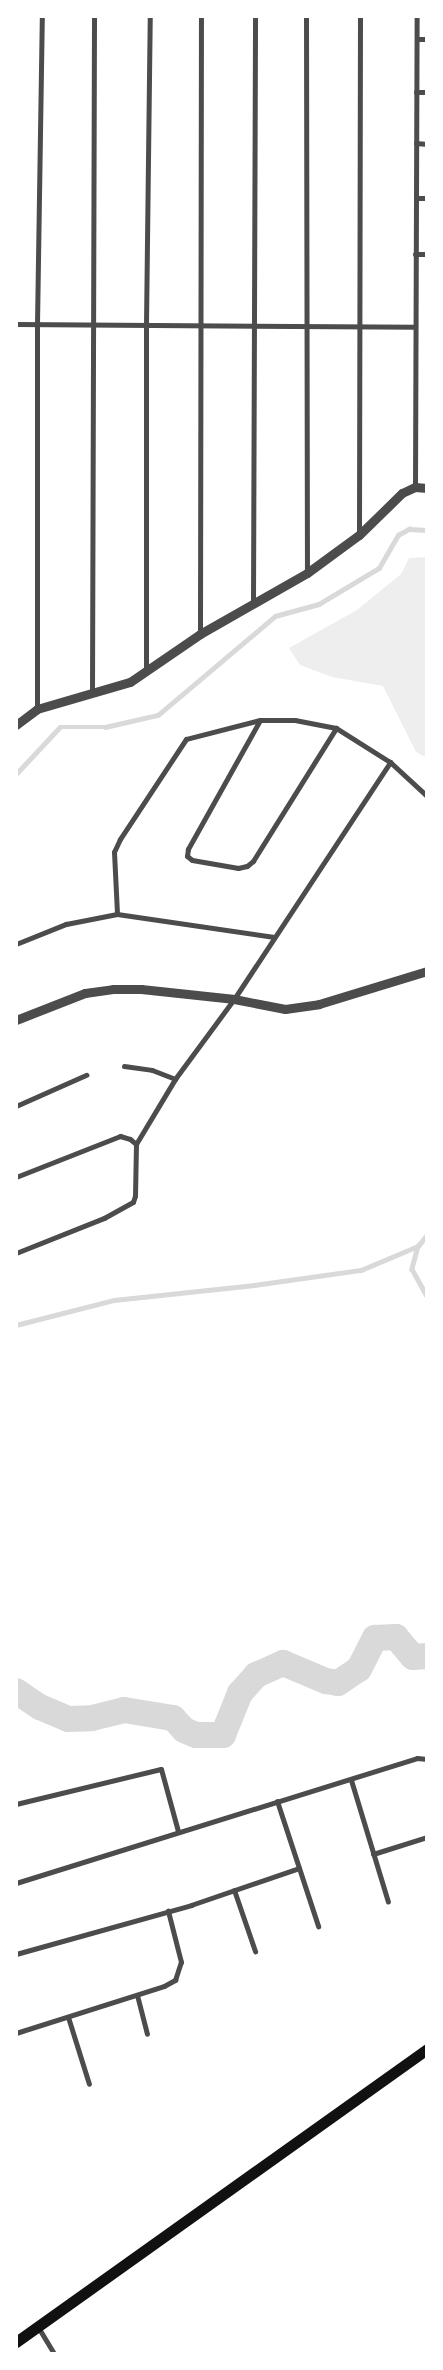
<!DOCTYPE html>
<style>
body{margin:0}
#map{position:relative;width:443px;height:2370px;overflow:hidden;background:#fff;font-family:Literata,serif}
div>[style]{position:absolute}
.green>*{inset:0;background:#eee}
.stream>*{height:4.5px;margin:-2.25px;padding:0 2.25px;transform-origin:2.25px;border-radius:2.25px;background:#d9d9d9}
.river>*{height:26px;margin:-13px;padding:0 13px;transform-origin:13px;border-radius:13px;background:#d9d9d9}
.minor>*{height:5px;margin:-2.5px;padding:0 2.5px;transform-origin:2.5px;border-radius:2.5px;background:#4c4c4c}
.tertiary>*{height:9px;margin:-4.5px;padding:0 4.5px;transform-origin:4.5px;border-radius:4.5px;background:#4c4c4c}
.primary>*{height:11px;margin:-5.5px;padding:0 5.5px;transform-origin:5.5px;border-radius:5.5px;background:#111}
span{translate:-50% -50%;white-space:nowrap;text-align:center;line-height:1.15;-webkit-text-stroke:5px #fff;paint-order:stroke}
.frame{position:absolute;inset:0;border:18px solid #fff;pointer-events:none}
</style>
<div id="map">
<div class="green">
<div style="clip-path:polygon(427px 557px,427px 758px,416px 752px,383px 686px,332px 677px,300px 665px,289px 648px,357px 610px,401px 574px,409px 558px)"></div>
</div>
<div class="stream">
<div style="left:16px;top:774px;width:64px;rotate:-46.9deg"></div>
<div style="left:60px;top:727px;width:45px"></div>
<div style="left:105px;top:727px;width:54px;rotate:-12.8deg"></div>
<div style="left:158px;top:715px;width:153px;rotate:-40.2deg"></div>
<div style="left:275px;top:616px;width:46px;rotate:-15.3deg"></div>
<div style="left:319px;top:604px;width:70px;rotate:-31deg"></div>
<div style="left:379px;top:568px;width:38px;rotate:-60deg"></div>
<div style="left:398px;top:535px;width:13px;rotate:-29deg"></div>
<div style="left:409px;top:529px;width:18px;rotate:3deg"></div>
<div style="left:418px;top:1246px;width:24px;rotate:105deg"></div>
<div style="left:412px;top:1269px;width:31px;rotate:61deg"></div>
<div style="left:16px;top:1325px;width:101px;rotate:-14.3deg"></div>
<div style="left:114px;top:1300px;width:141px;rotate:-6.1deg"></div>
<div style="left:254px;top:1285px;width:108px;rotate:-8deg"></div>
<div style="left:361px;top:1270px;width:62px;rotate:-22.8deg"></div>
<div style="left:418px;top:1246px;width:14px;rotate:-51deg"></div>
</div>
<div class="river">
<div style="left:16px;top:1691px;width:29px;rotate:34deg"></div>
<div style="left:40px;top:1707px;width:30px;rotate:23deg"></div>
<div style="left:68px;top:1719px;width:24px;rotate:-2deg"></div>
<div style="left:92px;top:1718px;width:33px;rotate:-14deg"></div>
<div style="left:124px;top:1710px;width:50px;rotate:9.3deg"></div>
<div style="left:173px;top:1718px;width:16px;rotate:47deg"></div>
<div style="left:184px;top:1730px;width:13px;rotate:23deg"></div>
<div style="left:196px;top:1735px;width:27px"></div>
<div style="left:223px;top:1735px;width:45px;rotate:-68deg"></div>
<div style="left:240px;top:1693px;width:24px;rotate:-48deg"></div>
<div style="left:256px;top:1675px;width:30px;rotate:-24deg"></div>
<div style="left:283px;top:1663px;width:47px;rotate:22.7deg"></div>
<div style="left:326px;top:1681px;width:12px;rotate:9deg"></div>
<div style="left:338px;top:1683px;width:25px;rotate:-34deg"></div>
<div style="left:359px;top:1669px;width:35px;rotate:-63deg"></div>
<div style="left:375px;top:1638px;width:21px;rotate:-3deg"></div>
<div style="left:396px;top:1637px;width:26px;rotate:50deg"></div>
<div style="left:413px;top:1657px;width:14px;rotate:-4deg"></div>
</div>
<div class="minor">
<div style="left:306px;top:16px;width:556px;rotate:89.9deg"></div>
<div style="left:417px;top:39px;width:10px"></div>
<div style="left:416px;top:92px;width:11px"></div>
<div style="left:416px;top:143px;width:11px;rotate:5deg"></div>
<div style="left:416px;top:198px;width:11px"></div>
<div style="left:415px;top:254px;width:12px"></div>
<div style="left:16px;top:324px;width:399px;rotate:0.4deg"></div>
<div style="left:415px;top:487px;width:471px;rotate:-89.8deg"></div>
<div style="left:359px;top:534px;width:518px;rotate:-89.89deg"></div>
<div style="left:253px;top:603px;width:587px;rotate:-89.8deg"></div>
<div style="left:200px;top:634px;width:618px;rotate:-89.91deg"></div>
<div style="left:146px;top:671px;width:347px;rotate:-90deg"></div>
<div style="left:146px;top:324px;width:308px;rotate:-89.3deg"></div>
<div style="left:92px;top:694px;width:678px;rotate:-89.83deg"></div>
<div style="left:37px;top:709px;width:385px;rotate:-90deg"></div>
<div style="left:37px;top:324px;width:308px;rotate:-89.1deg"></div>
<div style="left:260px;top:720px;width:148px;rotate:119.2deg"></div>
<div style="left:188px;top:849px;width:7px;rotate:98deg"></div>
<div style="left:187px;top:856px;width:6px;rotate:39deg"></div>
<div style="left:192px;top:860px;width:47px;rotate:9.9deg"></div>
<div style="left:238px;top:868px;width:9px;rotate:-13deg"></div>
<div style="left:247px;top:866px;width:8px;rotate:-40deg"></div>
<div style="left:253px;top:861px;width:157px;rotate:-58deg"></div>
<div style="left:390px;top:762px;width:50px;rotate:42.6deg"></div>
<div style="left:16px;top:944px;width:54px;rotate:-21.8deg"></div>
<div style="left:66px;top:924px;width:52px;rotate:-11.1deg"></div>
<div style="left:117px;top:914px;width:159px;rotate:8.3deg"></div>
<div style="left:124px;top:1066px;width:28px;rotate:8deg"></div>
<div style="left:152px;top:1070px;width:25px;rotate:21deg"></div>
<div style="left:16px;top:1106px;width:77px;rotate:-23.9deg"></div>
<div style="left:16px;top:1177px;width:112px;rotate:-21.5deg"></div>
<div style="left:120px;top:1136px;width:10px;rotate:17deg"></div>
<div style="left:130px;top:1139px;width:8px;rotate:40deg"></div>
<div style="left:16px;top:1253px;width:95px;rotate:-21.7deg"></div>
<div style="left:104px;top:1218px;width:33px;rotate:-29deg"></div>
<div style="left:133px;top:1202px;width:6px;rotate:-72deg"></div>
<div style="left:135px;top:1196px;width:52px;rotate:-88.9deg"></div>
<div style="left:136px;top:1144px;width:76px;rotate:-59deg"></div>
<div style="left:175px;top:1079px;width:99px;rotate:-53.6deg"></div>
<div style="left:234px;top:999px;width:284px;rotate:-56.6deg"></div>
<div style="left:390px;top:762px;width:64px;rotate:-147.8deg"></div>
<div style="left:336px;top:728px;width:42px;rotate:-169deg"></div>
<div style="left:295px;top:720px;width:35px;rotate:180deg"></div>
<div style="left:260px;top:720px;width:76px;rotate:165.6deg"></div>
<div style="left:186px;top:739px;width:120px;rotate:123.4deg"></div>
<div style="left:120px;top:839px;width:14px;rotate:115deg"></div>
<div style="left:114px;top:852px;width:62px;rotate:87.2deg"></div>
<div style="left:351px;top:1780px;width:127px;rotate:73.1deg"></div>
<div style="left:277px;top:1801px;width:132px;rotate:71.8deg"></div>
<div style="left:16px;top:1804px;width:149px;rotate:-13.6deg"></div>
<div style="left:161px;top:1769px;width:64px;rotate:74.7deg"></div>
<div style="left:373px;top:1854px;width:57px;rotate:-17.5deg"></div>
<div style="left:16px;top:1883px;width:420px;rotate:-17.3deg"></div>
<div style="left:417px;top:1758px;width:10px;rotate:6deg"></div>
<div style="left:234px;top:1890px;width:65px;rotate:71deg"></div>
<div style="left:16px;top:1954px;width:182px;rotate:-15.6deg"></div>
<div style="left:191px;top:1905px;width:114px;rotate:-18.9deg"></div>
<div style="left:137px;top:1995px;width:40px;rotate:75.6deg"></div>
<div style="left:68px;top:2017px;width:70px;rotate:72.6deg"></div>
<div style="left:16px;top:2033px;width:155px;rotate:-17.6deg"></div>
<div style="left:164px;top:1986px;width:13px;rotate:-29deg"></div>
<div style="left:175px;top:1980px;width:19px;rotate:-72deg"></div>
<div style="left:181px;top:1962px;width:53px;rotate:-104.3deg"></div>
<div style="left:38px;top:2327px;width:31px;rotate:59deg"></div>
</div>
<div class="tertiary">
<div style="left:16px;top:725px;width:26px;rotate:-37deg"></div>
<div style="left:37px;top:709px;width:97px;rotate:-16.2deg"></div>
<div style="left:130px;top:682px;width:85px;rotate:-34.4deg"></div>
<div style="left:200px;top:634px;width:123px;rotate:-29.7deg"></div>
<div style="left:307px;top:573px;width:64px;rotate:-36.2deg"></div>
<div style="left:359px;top:535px;width:60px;rotate:-44.3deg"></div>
<div style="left:402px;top:493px;width:14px;rotate:-25deg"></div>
<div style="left:415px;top:487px;width:12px;rotate:5deg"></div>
<div style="left:16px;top:1020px;width:74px;rotate:-21.4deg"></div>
<div style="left:85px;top:993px;width:28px;rotate:-8deg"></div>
<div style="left:113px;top:989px;width:28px"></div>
<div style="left:141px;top:989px;width:94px;rotate:6.1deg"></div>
<div style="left:234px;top:999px;width:52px;rotate:11.1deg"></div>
<div style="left:285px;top:1009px;width:34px;rotate:-8deg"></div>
<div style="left:319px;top:1004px;width:113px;rotate:-17deg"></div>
</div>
<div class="primary">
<div style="left:16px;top:2342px;width:505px;rotate:-35.48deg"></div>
</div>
<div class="frame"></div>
</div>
